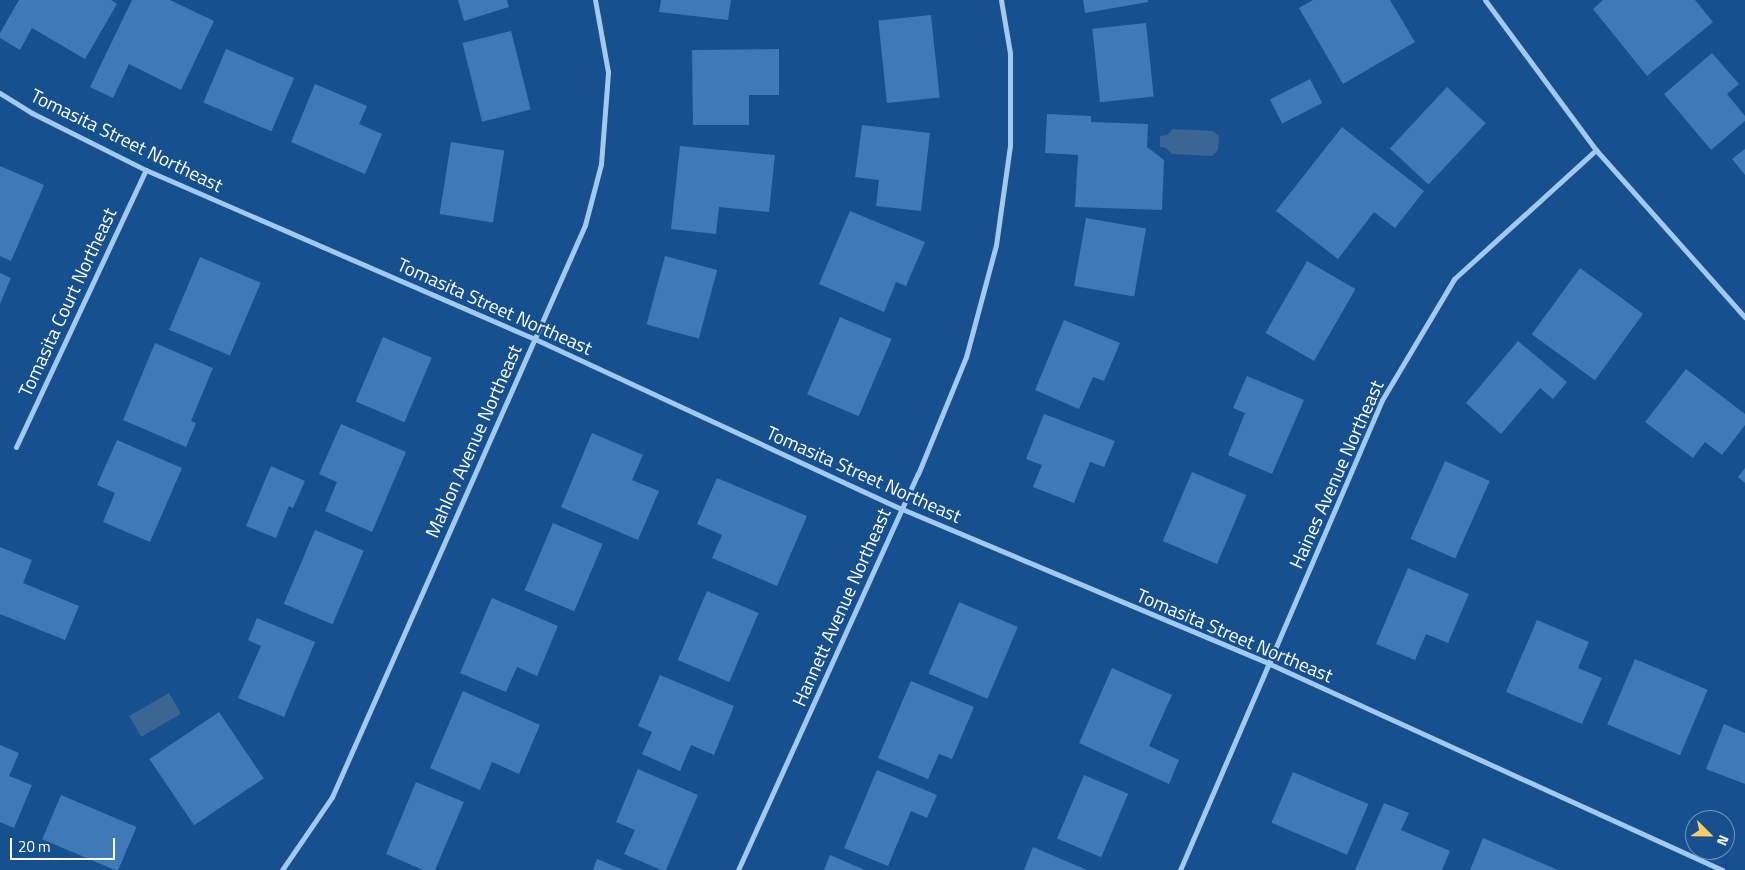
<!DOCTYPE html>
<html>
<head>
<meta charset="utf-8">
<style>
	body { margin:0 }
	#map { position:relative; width:1745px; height:870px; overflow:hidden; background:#16508f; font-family:"Titillium Web",sans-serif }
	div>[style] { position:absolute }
	.water>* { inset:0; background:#3b6593; transform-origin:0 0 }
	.building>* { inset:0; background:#3e79b8; transform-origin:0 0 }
	.street>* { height:5px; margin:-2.5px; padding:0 2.5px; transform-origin:2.5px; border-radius:2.5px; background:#a2c9f0 }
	span { translate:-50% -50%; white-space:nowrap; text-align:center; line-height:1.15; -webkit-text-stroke:4.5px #16508f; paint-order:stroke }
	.street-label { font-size:19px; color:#fff }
	.north { position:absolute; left:1685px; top:810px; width:50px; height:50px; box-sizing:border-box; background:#16508f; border:1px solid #7396bc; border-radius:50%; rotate:113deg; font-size:14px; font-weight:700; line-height:20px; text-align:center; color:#fff }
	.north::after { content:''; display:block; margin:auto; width:18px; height:22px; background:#ffca61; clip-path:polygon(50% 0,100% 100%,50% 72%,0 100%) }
	.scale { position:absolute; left:10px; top:838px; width:105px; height:22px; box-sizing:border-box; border:2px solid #fff; border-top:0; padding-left:6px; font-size:15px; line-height:18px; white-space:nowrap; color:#fff; -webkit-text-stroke:4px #16508f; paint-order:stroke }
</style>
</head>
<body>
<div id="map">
	<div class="water">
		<i style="clip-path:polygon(1173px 129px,1213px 131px,1219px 136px,1218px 150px,1212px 156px,1172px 154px,1166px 148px,1160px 147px,1160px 136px,1167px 135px)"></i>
		<i style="left:169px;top:693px;width:24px;height:46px;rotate:60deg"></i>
	</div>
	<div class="building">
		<i style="clip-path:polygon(19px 0,111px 0,117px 4px,85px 59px,32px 28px,20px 50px,0 38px,0 33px)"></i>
		<i style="clip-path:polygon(132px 0,170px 0,214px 21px,181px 90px,129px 64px,113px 98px,90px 87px)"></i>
		<i style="clip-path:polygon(458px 0,507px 0,509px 7px,464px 21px)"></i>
		<i style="clip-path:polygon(661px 0,731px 0,728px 20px,659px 12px)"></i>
		<i style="clip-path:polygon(1083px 0,1148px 0,1148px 2px,1085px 13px)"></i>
		<i style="clip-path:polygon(1313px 0,1390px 0,1415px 42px,1343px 84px,1299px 8px)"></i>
		<i style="clip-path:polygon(1603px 0,1695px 0,1713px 22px,1647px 76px,1593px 9px)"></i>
		<i style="left:931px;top:15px;width:83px;height:53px;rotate:84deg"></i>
		<i style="left:1146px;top:23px;width:74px;height:54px;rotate:84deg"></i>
		<i style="left:511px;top:31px;width:81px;height:50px;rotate:76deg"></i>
		<i style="left:226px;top:49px;width:74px;height:58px;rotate:23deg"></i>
		<i style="clip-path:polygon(779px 49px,779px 95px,749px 95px,749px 125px,693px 125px,692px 50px)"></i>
		<i style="clip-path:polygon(1712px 53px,1739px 84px,1727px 94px,1745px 116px,1745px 121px,1711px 150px,1664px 94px)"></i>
		<i style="left:1310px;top:79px;width:27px;height:45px;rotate:63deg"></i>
		<i style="clip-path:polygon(315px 84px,367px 106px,359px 124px,382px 134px,365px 174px,291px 142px)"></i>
		<i style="left:1447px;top:87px;width:53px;height:84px;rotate:43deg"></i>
		<i style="clip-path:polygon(1047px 114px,1091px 116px,1091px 122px,1148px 124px,1147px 147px,1164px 160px,1162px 210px,1075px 207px,1078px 155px,1045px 153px)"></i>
		<i style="clip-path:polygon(862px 125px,930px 133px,921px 211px,876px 206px,879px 180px,855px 177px)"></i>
		<i style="clip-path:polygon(1342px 127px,1424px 191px,1395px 228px,1374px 212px,1338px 259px,1276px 211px)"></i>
		<i style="left:451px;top:142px;width:54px;height:73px;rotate:9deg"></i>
		<i style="clip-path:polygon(680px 146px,775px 155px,769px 212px,719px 207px,716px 234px,671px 229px)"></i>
		<i style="clip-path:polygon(1745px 149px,1745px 175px,1732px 159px)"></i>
		<i style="clip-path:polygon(0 166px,44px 185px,11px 261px,0 256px)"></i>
		<i style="clip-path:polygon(850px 211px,925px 242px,906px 286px,896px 282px,884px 312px,819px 284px)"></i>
		<i style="left:1086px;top:218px;width:61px;height:69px;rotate:10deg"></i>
		<i style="left:665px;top:256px;width:54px;height:71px;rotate:15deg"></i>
		<i style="left:200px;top:257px;width:66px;height:79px;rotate:23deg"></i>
		<i style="left:1307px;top:261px;width:56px;height:83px;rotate:30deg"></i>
		<i style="left:1580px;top:268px;width:78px;height:82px;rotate:36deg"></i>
		<i style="clip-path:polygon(0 273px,11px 278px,0 304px)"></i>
		<i style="left:840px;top:317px;width:56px;height:84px;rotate:23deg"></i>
		<i style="clip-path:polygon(1064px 320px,1120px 343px,1104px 381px,1093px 377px,1079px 409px,1035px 390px)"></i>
		<i style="left:383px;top:337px;width:53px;height:70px;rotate:23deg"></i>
		<i style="clip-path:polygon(1518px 341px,1567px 382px,1553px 399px,1540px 388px,1501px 434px,1466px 403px)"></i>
		<i style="clip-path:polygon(155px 343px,213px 368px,191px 421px,196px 423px,186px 447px,123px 420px)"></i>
		<i style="clip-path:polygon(1686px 369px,1745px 414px,1745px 425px,1722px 455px,1705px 442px,1693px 458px,1645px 422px)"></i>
		<i style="clip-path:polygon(1247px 376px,1304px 400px,1272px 474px,1228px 455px,1245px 413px,1233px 408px)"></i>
		<i style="clip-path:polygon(1044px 414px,1115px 441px,1104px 467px,1090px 462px,1074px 503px,1033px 487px,1042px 465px,1026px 459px)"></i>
		<i style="clip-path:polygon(341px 424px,406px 452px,372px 532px,325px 511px,337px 482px,319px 474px)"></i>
		<i style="clip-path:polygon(592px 433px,643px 455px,632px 480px,659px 491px,638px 540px,561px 507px)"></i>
		<i style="clip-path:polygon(117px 440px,182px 468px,150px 542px,103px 522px,115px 493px,97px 485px)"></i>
		<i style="left:1445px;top:461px;width:49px;height:85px;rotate:24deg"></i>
		<i style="clip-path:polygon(271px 466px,305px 481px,293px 508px,289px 506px,276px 538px,246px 526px)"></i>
		<i style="clip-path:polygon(1745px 468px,1745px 483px,1738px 477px)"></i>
		<i style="left:1192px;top:472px;width:59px;height:75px;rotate:23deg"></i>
		<i style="clip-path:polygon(717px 478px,807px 516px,777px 586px,712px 558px,722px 535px,697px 524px)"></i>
		<i style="left:553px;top:523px;width:54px;height:73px;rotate:23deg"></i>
		<i style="left:315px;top:530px;width:53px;height:80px;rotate:23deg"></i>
		<i style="clip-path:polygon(0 547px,32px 560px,23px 583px,79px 606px,65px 640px,0 614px)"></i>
		<i style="clip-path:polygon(1408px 568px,1469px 594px,1448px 643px,1426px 634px,1415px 660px,1376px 644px)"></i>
		<i style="left:707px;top:591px;width:56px;height:75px;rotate:23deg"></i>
		<i style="clip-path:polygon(492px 598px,558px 626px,537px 676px,517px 667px,506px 692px,460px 673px)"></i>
		<i style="left:959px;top:602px;width:64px;height:78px;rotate:23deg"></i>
		<i style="clip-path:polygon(257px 618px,315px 642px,284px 717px,238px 698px,261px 646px,248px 640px)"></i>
		<i style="clip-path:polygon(1537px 620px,1589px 642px,1578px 668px,1602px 678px,1582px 724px,1506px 692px)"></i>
		<i style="left:1635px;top:659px;width:79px;height:71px;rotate:23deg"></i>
		<i style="clip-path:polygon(1112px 668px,1172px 695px,1149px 746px,1179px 760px,1169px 784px,1079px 743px)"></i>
		<i style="clip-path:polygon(660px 675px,734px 706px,714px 755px,691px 745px,680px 771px,642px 754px,652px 732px,638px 726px)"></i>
		<i style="clip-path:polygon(911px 681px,974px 707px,952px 759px,939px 754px,928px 779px,878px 758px)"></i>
		<i style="clip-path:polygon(463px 691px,540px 725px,519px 774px,492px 762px,480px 790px,430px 768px)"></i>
		<i style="left:219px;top:712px;width:80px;height:84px;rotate:56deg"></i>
		<i style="clip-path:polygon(1724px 724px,1745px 733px,1745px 784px,1706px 769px)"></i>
		<i style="clip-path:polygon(0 745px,19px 753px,9px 776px,32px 785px,14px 828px,0 822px)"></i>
		<i style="clip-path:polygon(638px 769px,698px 795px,666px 870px,661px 870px,624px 854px,635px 830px,616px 822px)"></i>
		<i style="clip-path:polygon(877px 770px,937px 795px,927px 818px,911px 811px,888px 866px,844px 848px)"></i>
		<i style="left:1293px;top:772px;width:82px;height:55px;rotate:23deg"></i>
		<i style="left:1084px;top:775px;width:48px;height:69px;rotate:23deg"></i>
		<i style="clip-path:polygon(416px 782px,464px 802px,435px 870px,423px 870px,386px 854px)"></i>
		<i style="left:61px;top:795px;width:82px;height:48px;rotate:23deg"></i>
		<i style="clip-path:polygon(1384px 803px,1409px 813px,1401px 830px,1450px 851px,1442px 870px,1355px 870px)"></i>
		<i style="clip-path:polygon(1483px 838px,1558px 870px,1470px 870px)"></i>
		<i style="clip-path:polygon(1033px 847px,1087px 870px,1024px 870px)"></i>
		<i style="clip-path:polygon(830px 855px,865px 870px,824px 870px)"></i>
		<i style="clip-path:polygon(597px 859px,624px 870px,593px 870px)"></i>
	</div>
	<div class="street">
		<i style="left:1485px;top:0;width:187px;rotate:53.5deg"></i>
		<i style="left:1596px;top:150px;width:224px;rotate:48.3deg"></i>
		<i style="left:0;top:93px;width:38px;rotate:32deg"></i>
		<i style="left:32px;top:113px;width:127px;rotate:26.6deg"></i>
		<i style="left:146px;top:170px;width:424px;rotate:23.5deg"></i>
		<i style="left:535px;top:339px;width:404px;rotate:24.9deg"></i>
		<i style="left:902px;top:509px;width:399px;rotate:22.8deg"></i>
		<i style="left:1270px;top:664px;width:497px;rotate:24.5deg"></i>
		<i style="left:16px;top:447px;width:306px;rotate:-64.9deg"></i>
		<i style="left:282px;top:870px;width:88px;rotate:-55.6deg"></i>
		<i style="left:332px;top:797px;width:625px;rotate:-66.14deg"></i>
		<i style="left:585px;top:225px;width:63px;rotate:-75.3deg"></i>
		<i style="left:601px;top:164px;width:92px;rotate:-85.6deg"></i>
		<i style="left:608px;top:72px;width:73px;rotate:-100.2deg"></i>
		<i style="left:738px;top:870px;width:435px;rotate:-65.6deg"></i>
		<i style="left:918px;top:474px;width:126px;rotate:-67.7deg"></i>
		<i style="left:966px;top:357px;width:116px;rotate:-75deg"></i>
		<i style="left:996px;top:245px;width:100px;rotate:-82deg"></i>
		<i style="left:1010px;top:146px;width:93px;rotate:-90deg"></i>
		<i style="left:1010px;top:53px;width:54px;rotate:-99.6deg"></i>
		<i style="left:1180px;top:870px;width:512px;rotate:-66.74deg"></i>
		<i style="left:1382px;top:400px;width:141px;rotate:-59.2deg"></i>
		<i style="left:1454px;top:279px;width:192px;rotate:-42.3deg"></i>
	</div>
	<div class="street-label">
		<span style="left:127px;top:140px;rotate:26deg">Tomasita Street Northeast</span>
		<span style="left:67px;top:302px;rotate:-65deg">Tomasita Court Northeast</span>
		<span style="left:495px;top:306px;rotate:24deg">Tomasita Street Northeast</span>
		<span style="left:473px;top:441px;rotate:-66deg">Mahlon Avenue Northeast</span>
		<span style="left:864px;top:474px;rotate:24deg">Tomasita Street Northeast</span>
		<span style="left:1336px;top:474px;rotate:-66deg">Haines Avenue Northeast</span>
		<span style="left:841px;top:607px;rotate:-66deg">Hannett Avenue Northeast</span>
		<span style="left:1235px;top:635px;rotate:23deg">Tomasita Street Northeast</span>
	</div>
	<div class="north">N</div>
	<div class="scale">20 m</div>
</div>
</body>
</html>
